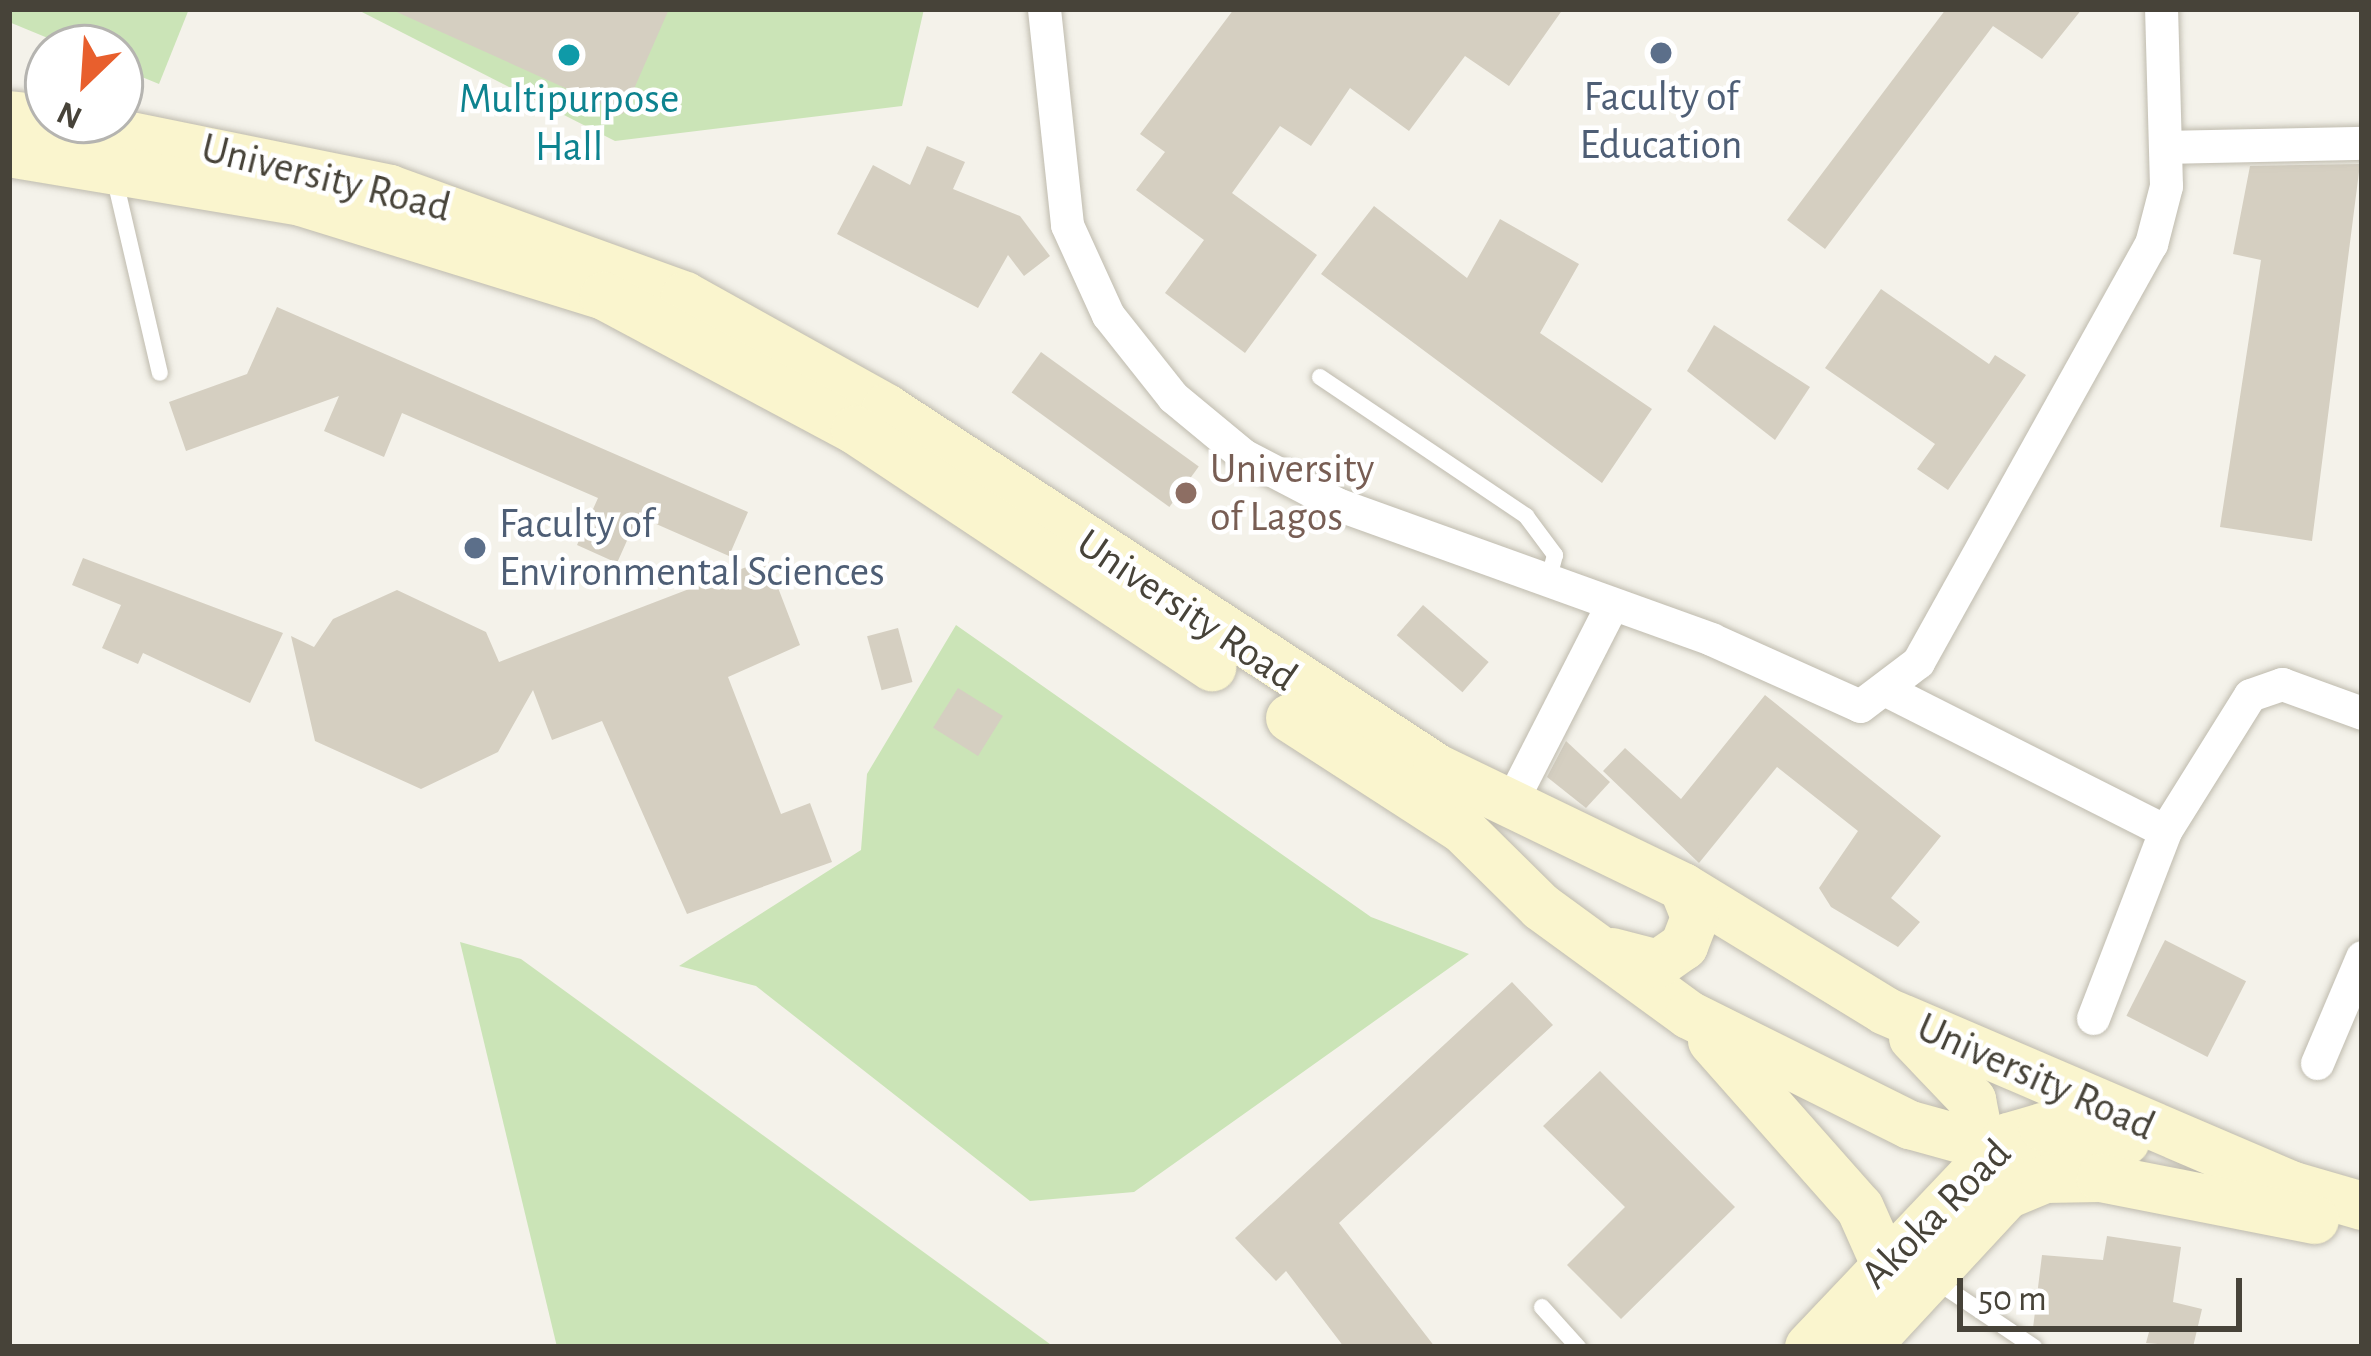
<!DOCTYPE html>
<html>
<head>
<meta charset="utf-8">
<style>
	body { margin:0 }
	#map { position:relative; width:2371px; height:1356px; overflow:hidden; background:#f4f2ea; font-family:"Alegreya Sans",sans-serif }
	div>[style] { position:absolute }
	.green>* { inset:0; background:#cbe4b7 }
	.building>* { inset:0; background:#d5cfc1; transform-origin:0 0 }
	.roads { filter:drop-shadow(0 0 3px #bfbbae) drop-shadow(0 0 3px #bfbbae) }
	.service>* { height:16px; margin:-8px; padding:0 8px; transform-origin:8px; border-radius:8px; background:#fff }
	.minor>* { height:33px; margin:-16.5px; padding:0 16.5px; transform-origin:16.5px; border-radius:16.5px; background:#fff }
	.secondary>* { height:48px; margin:-24px; padding:0 24px; transform-origin:24px; border-radius:24px; background:#faf5ce }
	.dots>* { width:33px; height:33px; translate:-50% -50%; box-sizing:border-box; border:6px solid #fff; border-radius:50% }
	span { translate:-50% -50%; white-space:nowrap; text-align:center; line-height:1.15; -webkit-text-stroke:9px #fff; paint-order:stroke }
	.service-label { font-size:42px; color:#4e5e75 }
	.left { translate:0 -50%; text-align:left }
	.culture-label { font-size:42px; color:#0d838f }
	.street-label { font-size:42px; color:#474339 }
	.education-label { font-size:42px; color:#785e54 }
	.frame { position:absolute; inset:0; border:12px solid #474339; pointer-events:none }
	.north { position:absolute; left:24px; top:24px; width:120px; height:120px; box-sizing:border-box; background:#fff; border:3px solid #b5b4b0; border-radius:50%; rotate:205deg; font-size:33px; font-weight:700; line-height:48px; text-align:center; color:#474339 }
	.north::after { content:''; display:block; margin:auto; width:42px; height:54px; background:#e85f2d; clip-path:polygon(50% 0,100% 100%,50% 72%,0 100%) }
	.scale { position:absolute; left:1957px; top:1278px; width:285px; height:54px; box-sizing:border-box; border:6px solid #474339; border-top:0; padding-left:15px; font-size:36px; line-height:42px; white-space:nowrap; color:#474339; -webkit-text-stroke:9px #fff; paint-order:stroke }
</style>
</head>
<body>
<div id="map">
	<div class="green">
		<i style="clip-path:polygon(9px 9px,189px 9px,159px 84px,120px 68px,120px 48px,72px 48px,9px 22px)"></i>
		<i style="clip-path:polygon(356px 9px,924px 9px,902px 106px,615px 141px)"></i>
		<i style="clip-path:polygon(956px 625px,1371px 917px,1469px 954px,1134px 1192px,1030px 1201px,756px 986px,679px 966px,861px 850px,867px 774px)"></i>
		<i style="clip-path:polygon(460px 942px,521px 959px,1054px 1347px,557px 1347px)"></i>
	</div>
	<div class="building">
		<i style="clip-path:polygon(390px 9px,669px 9px,623px 114px)"></i>
		<i style="clip-path:polygon(1234px 9px,1563px 9px,1509px 86px,1465px 56px,1409px 131px,1350px 88px,1311px 146px,1280px 126px,1232px 193px,1317px 255px,1245px 353px,1165px 293px,1204px 240px,1136px 190px,1165px 152px,1140px 134px)"></i>
		<i style="clip-path:polygon(1946px 9px,2082px 9px,2042px 59px,1993px 26px,1825px 249px,1787px 220px)"></i>
		<i style="clip-path:polygon(927px 146px,965px 162px,953px 189px,1020px 216px,1050px 256px,1024px 276px,1008px 255px,978px 308px,837px 234px,873px 165px,910px 185px)"></i>
		<i style="clip-path:polygon(2360px 164px,2312px 541px,2220px 527px,2261px 260px,2233px 254px,2250px 166px)"></i>
		<i style="clip-path:polygon(1374px 206px,1467px 278px,1500px 219px,1579px 264px,1540px 333px,1652px 409px,1602px 483px,1321px 274px)"></i>
		<i style="clip-path:polygon(1881px 289px,1989px 364px,1995px 355px,2026px 375px,1948px 490px,1917px 469px,1935px 444px,1825px 368px)"></i>
		<i style="clip-path:polygon(277px 307px,748px 512px,729px 556px,638px 516px,617px 563px,577px 545px,598px 498px,402px 413px,384px 457px,324px 431px,339px 396px,186px 451px,169px 402px,247px 374px)"></i>
		<i style="clip-path:polygon(1714px 325px,1810px 387px,1775px 440px,1687px 371px)"></i>
		<i style="left:1041px;top:352px;width:195px;height:50px;rotate:36deg"></i>
		<i style="clip-path:polygon(83px 558px,283px 633px,250px 703px,143px 653px,138px 664px,102px 648px,121px 605px,72px 585px)"></i>
		<i style="clip-path:polygon(767px 559px,800px 645px,728px 677px,781px 814px,810px 803px,832px 862px,687px 914px,602px 721px,552px 740px,533px 690px,498px 752px,421px 789px,315px 741px,291px 636px,314px 647px,333px 619px,397px 590px,486px 632px,499px 662px)"></i>
		<i style="left:1423px;top:605px;width:87px;height:40px;rotate:41deg"></i>
		<i style="left:898px;top:628px;width:56px;height:32px;rotate:75deg"></i>
		<i style="left:958px;top:688px;width:53px;height:47px;rotate:32deg"></i>
		<i style="clip-path:polygon(1765px 695px,1941px 836px,1891px 898px,1920px 922px,1898px 947px,1831px 907px,1819px 888px,1858px 831px,1777px 767px,1699px 863px,1603px 771px,1625px 748px,1681px 799px)"></i>
		<i style="clip-path:polygon(1566px 741px,1610px 782px,1586px 808px,1547px 777px)"></i>
		<i style="left:2165px;top:940px;width:91px;height:85px;rotate:27deg"></i>
		<i style="clip-path:polygon(1512px 982px,1553px 1025px,1339px 1223px,1435px 1347px,1344px 1347px,1286px 1271px,1276px 1281px,1235px 1238px)"></i>
		<i style="clip-path:polygon(1600px 1071px,1735px 1207px,1621px 1319px,1567px 1265px,1625px 1207px,1543px 1126px)"></i>
		<i style="clip-path:polygon(2107px 1236px,2181px 1247px,2173px 1302px,2202px 1309px,2193px 1347px,2146px 1343px,2149px 1332px,2033px 1328px,2042px 1255px,2103px 1260px)"></i>
	</div>
	<div class="roads">
		<div class="service">
			<i style="left:114px;top:176px;width:202px;rotate:76.9deg"></i>
			<i style="left:1320px;top:377px;width:249px;rotate:34deg"></i>
			<i style="left:1526px;top:516px;width:49px;rotate:53.4deg"></i>
			<i style="left:1555px;top:555px;width:27px;rotate:105deg"></i>
			<i style="left:1933px;top:1279px;width:122px;rotate:34deg"></i>
			<i style="left:1542px;top:1307px;width:54px;rotate:48deg"></i>
		</div>
		<div class="minor">
			<i style="left:1044px;top:9px;width:217px;rotate:83.9deg"></i>
			<i style="left:1067px;top:225px;width:99px;rotate:65.5deg"></i>
			<i style="left:1108px;top:315px;width:105px;rotate:51.6deg"></i>
			<i style="left:1173px;top:397px;width:91px;rotate:39.6deg"></i>
			<i style="left:1243px;top:455px;width:106px;rotate:27.5deg"></i>
			<i style="left:1337px;top:504px;width:398px;rotate:19.8deg"></i>
			<i style="left:1711px;top:639px;width:163px;rotate:24.2deg"></i>
			<i style="left:1860px;top:706px;width:73px;rotate:-37.2deg"></i>
			<i style="left:1918px;top:662px;width:479px;rotate:-60.9deg"></i>
			<i style="left:2151px;top:244px;width:60px;rotate:-75.5deg"></i>
			<i style="left:2166px;top:186px;width:177px;rotate:-91.6deg"></i>
			<i style="left:2167px;top:147px;width:195px;rotate:-1.2deg"></i>
			<i style="left:1890px;top:692px;width:308px;rotate:26.8deg"></i>
			<i style="left:1512px;top:800px;width:219px;rotate:-62.9deg"></i>
			<i style="left:2093px;top:1018px;width:200px;rotate:-68.9deg"></i>
			<i style="left:2165px;top:831px;width:160px;rotate:-58deg"></i>
			<i style="left:2250px;top:695px;width:34px;rotate:-19deg"></i>
			<i style="left:2282px;top:684px;width:85px;rotate:19.9deg"></i>
			<i style="left:2317px;top:1063px;width:115px;rotate:-67deg"></i>
		</div>
		<div class="secondary">
			<i style="left:9px;top:115px;width:39px;rotate:6deg"></i>
			<i style="left:52px;top:120px;width:345px;rotate:11.5deg"></i>
			<i style="left:390px;top:189px;width:314px;rotate:19.9deg"></i>
			<i style="left:685px;top:296px;width:230px;rotate:29.1deg"></i>
			<i style="left:886px;top:408px;width:658px;rotate:33.16deg"></i>
			<i style="left:1437px;top:768px;width:273px;rotate:25.8deg"></i>
			<i style="left:1683px;top:887px;width:237px;rotate:31.5deg"></i>
			<i style="left:1885px;top:1011px;width:445px;rotate:23.2deg"></i>
			<i style="left:9px;top:153px;width:296px;rotate:9.5deg"></i>
			<i style="left:301px;top:202px;width:317px;rotate:17.2deg"></i>
			<i style="left:604px;top:296px;width:285px;rotate:28.1deg"></i>
			<i style="left:855px;top:430px;width:429px;rotate:33.6deg"></i>
			<i style="left:1290px;top:718px;width:206px;rotate:32.9deg"></i>
			<i style="left:1463px;top:830px;width:110px;rotate:44.6deg"></i>
			<i style="left:1541px;top:907px;width:183px;rotate:36.1deg"></i>
			<i style="left:1689px;top:1015px;width:247px;rotate:26.5deg"></i>
			<i style="left:1910px;top:1125px;width:198px;rotate:15.5deg"></i>
			<i style="left:1612px;top:952px;width:48px;rotate:14.6deg"></i>
			<i style="left:1658px;top:964px;width:32px;rotate:-35deg"></i>
			<i style="left:1684px;top:946px;width:31px;rotate:-69deg"></i>
			<i style="left:1695px;top:917px;width:32px;rotate:-112deg"></i>
			<i style="left:1913px;top:1038px;width:86px;rotate:46.4deg"></i>
			<i style="left:1972px;top:1100px;width:76px;rotate:78.7deg"></i>
			<i style="left:1712px;top:1041px;width:223px;rotate:48.5deg"></i>
			<i style="left:1860px;top:1208px;width:59px;rotate:66deg"></i>
			<i style="left:2263px;top:1177px;width:103px;rotate:16.3deg"></i>
			<i style="left:1809px;top:1347px;width:289px;rotate:-46.5deg"></i>
			<i style="left:2008px;top:1137px;width:36px;rotate:-16deg"></i>
			<i style="left:2043px;top:1127px;width:84px;rotate:9.6deg"></i>
			<i style="left:1866px;top:1347px;width:207px;rotate:-47.2deg"></i>
			<i style="left:2007px;top:1195px;width:41px;rotate:-22.8deg"></i>
			<i style="left:2045px;top:1179px;width:56px;rotate:-1deg"></i>
			<i style="left:2101px;top:1178px;width:218px;rotate:11.1deg"></i>
		</div>
	</div>
	<div class="dots">
		<i style="left:1661px;top:53px;background:#5c6f8a"></i>
		<i style="left:569px;top:55px;background:#0f9aa8"></i>
		<i style="left:1186px;top:493px;background:#8d6e63"></i>
		<i style="left:475px;top:548px;background:#5c6f8a"></i>
	</div>
	<div class="service-label">
		<span style="left:1661px;top:121px">Faculty of<br>Education</span>
		<span class="left" style="left:499px;top:548px">Faculty of<br>Environmental Sciences</span>
	</div>
	<div class="culture-label">
		<span style="left:569px;top:123px">Multipurpose<br>Hall</span>
	</div>
	<div class="street-label">
		<span style="left:326px;top:178px;rotate:14deg">University Road</span>
		<span style="left:1187px;top:610px;rotate:34deg">University Road</span>
		<span style="left:2036px;top:1077px;rotate:24deg">University Road</span>
		<span style="left:1936px;top:1214px;rotate:-45deg">Akoka Road</span>
	</div>
	<div class="education-label">
		<span class="left" style="left:1210px;top:493px">University<br>of Lagos</span>
	</div>
	<div class="frame"></div>
	<div class="north">N</div>
	<div class="scale">50 m</div>
</div>
</body>
</html>
